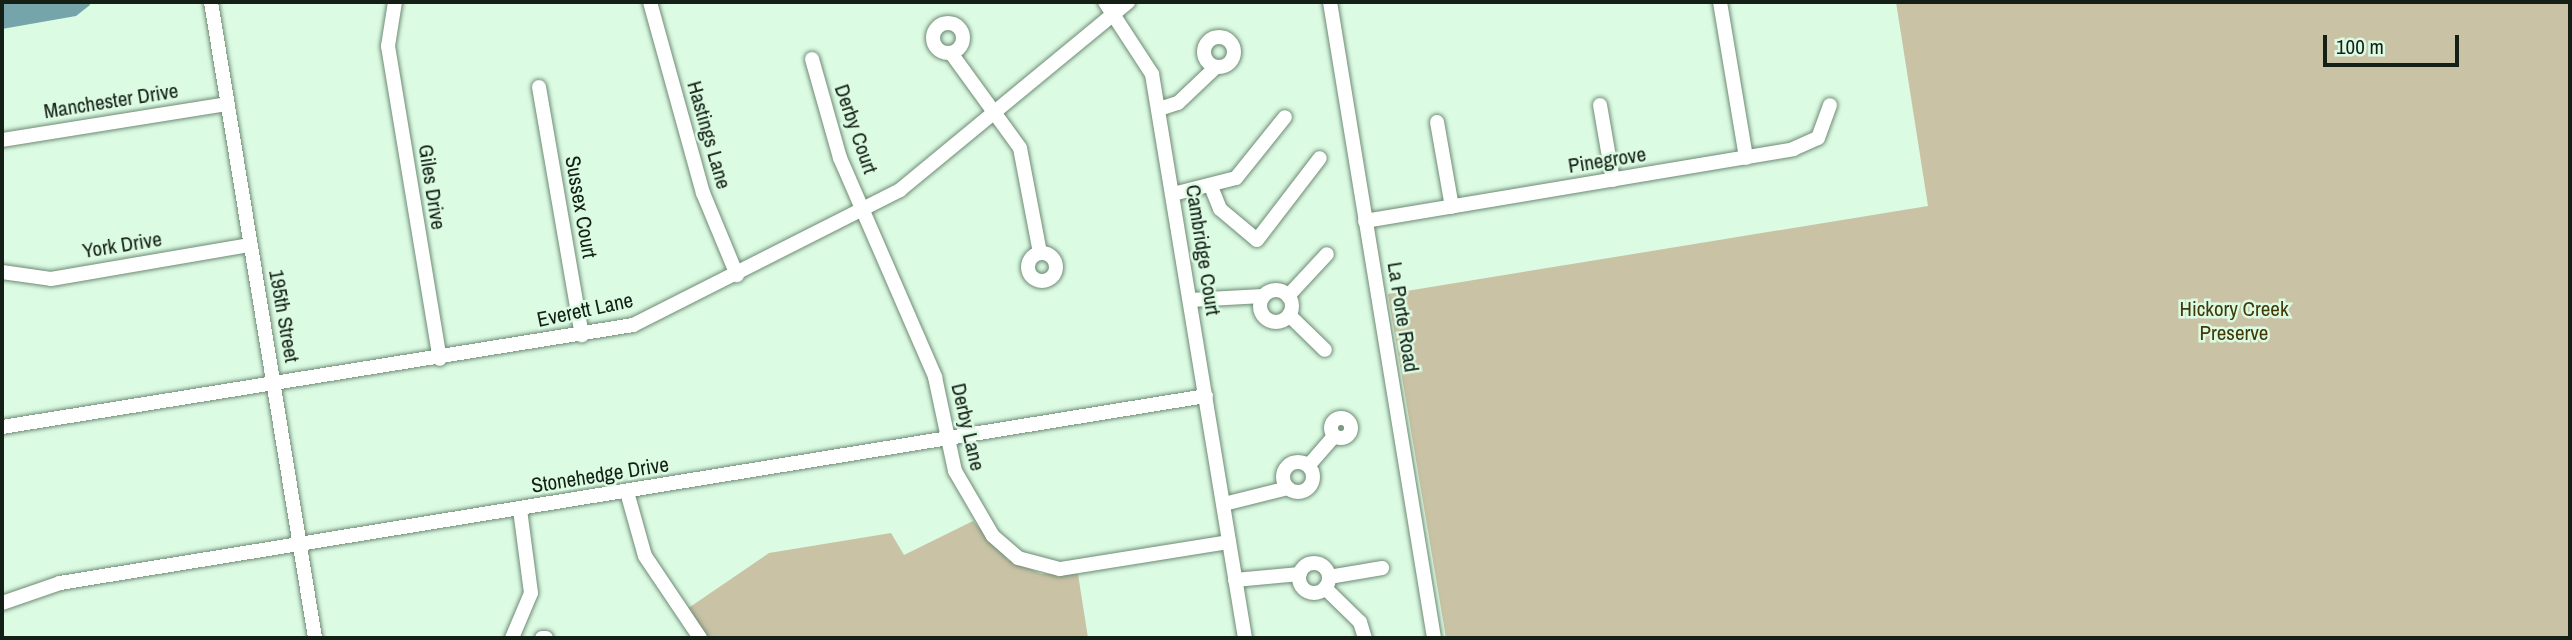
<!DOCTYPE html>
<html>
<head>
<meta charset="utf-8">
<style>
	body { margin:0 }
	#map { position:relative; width:2572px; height:640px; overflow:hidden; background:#dcfbe3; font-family:"Archivo Narrow",sans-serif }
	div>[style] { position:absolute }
	.green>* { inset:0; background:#c9c2a5 }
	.water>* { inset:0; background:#75a4ab }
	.roads { filter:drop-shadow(0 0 2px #6e8a74) drop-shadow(0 0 2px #6e8a74) }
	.minor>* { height:14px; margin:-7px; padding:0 7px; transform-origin:7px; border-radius:7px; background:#fff }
	.minor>.ring { margin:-7px; padding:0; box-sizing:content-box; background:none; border:14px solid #fff; border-radius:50% }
	span { translate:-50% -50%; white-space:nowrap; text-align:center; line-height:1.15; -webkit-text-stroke:5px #dcfbe3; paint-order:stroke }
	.street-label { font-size:21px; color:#141f16 }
	.park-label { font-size:21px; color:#433807 }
	.frame { position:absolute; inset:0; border:4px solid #141f16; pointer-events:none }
	.scale { position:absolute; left:2323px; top:35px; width:136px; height:32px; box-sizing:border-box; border:4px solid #141f16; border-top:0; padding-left:9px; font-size:21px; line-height:24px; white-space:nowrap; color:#141f16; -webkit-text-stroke:5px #dcfbe3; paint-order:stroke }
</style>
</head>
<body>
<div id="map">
	<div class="green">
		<i style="clip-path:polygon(1896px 2px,2570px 2px,2570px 638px,1446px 638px,1388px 294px,1928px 206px)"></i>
		<i style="clip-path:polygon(973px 521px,1008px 560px,1041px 574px,1078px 574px,1088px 638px,706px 638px,687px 609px,769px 553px,891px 533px,904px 555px)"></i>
	</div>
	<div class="water">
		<i style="clip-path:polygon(2px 2px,89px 2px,90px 5px,76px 16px,2px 29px)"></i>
	</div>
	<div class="roads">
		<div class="minor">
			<i style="left:211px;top:2px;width:644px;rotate:80.71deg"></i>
			<i style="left:395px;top:2px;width:45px;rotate:99deg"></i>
			<i style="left:388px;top:46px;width:317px;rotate:80.6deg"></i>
			<i style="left:650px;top:2px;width:198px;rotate:74.5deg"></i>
			<i style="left:703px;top:193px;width:89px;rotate:67.5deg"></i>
			<i style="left:1105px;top:2px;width:86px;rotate:56.9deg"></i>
			<i style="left:1152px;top:74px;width:572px;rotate:80.64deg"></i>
			<i style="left:1330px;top:2px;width:644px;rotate:80.71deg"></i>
			<i style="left:1720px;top:2px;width:158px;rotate:80.5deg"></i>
			<i class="ring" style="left:933px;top:23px;width:16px;height:16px"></i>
			<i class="ring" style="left:1204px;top:37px;width:16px;height:16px"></i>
			<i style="left:951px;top:53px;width:117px;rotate:54deg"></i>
			<i style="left:1020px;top:148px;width:107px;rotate:79.2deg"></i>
			<i style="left:812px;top:59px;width:103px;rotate:74.2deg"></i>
			<i style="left:840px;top:158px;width:239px;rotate:66.5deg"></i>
			<i style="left:935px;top:377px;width:96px;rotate:78deg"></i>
			<i style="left:955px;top:471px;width:75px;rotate:59.7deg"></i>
			<i style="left:993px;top:536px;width:33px;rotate:41deg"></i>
			<i style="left:1018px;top:558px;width:43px;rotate:14.7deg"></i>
			<i style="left:1060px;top:569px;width:171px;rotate:-9.1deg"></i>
			<i style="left:539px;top:87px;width:252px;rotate:80.2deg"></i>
			<i style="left:1600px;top:105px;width:76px;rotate:80.2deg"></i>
			<i style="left:1159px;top:109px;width:20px;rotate:-18deg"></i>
			<i style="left:1178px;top:103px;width:52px;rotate:-43.5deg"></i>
			<i style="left:1437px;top:122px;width:86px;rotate:80deg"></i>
			<i style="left:2px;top:140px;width:228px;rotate:-9.1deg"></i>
			<i style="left:1212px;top:189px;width:22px;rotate:68deg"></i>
			<i style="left:1220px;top:209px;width:48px;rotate:40deg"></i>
			<i style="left:1257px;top:240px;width:103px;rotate:-52.5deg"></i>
			<i style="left:1173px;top:194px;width:65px;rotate:-14.3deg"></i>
			<i style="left:1236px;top:178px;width:78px;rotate:-51.2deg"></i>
			<i style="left:1365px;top:221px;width:434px;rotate:-9.5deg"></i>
			<i style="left:1793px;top:149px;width:27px;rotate:-24deg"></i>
			<i style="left:1818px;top:138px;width:35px;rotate:-70deg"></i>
			<i class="ring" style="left:1028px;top:253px;width:14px;height:14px"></i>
			<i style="left:2px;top:272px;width:49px;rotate:8.1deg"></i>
			<i style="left:51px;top:279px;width:202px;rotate:-9.7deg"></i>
			<i class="ring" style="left:1260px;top:290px;width:18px;height:18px"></i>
			<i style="left:1288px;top:296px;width:57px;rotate:-47.1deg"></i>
			<i style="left:1190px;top:300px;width:73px;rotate:-3.1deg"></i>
			<i style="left:1289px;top:315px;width:50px;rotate:44.2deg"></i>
			<i class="ring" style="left:1331px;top:418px;width:6px;height:6px"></i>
			<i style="left:2px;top:427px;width:639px;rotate:-9.18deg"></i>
			<i style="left:633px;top:325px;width:299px;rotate:-26.8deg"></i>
			<i style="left:900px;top:190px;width:296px;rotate:-39.5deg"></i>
			<i class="ring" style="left:1283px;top:462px;width:16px;height:16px"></i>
			<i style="left:1309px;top:465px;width:38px;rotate:-49deg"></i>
			<i style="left:627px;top:492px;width:66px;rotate:74.3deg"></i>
			<i style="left:645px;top:556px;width:99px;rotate:56.1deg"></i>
			<i style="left:1224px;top:504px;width:66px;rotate:-14deg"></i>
			<i class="ring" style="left:1299px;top:563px;width:16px;height:16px"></i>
			<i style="left:1329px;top:577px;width:54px;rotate:-9.6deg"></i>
			<i style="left:1235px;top:580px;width:65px;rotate:-5.3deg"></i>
			<i style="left:1325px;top:588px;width:49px;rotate:44.2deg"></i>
			<i style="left:1360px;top:622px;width:17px;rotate:73deg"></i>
			<i style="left:2px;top:603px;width:61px;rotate:-19deg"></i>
			<i style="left:60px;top:583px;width:1161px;rotate:-9.27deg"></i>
			<i style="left:512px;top:638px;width:49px;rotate:-67.1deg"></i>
			<i style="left:531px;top:593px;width:85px;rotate:-97.5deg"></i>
			<i style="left:542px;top:638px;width:4px"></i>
		</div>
	</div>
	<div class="street-label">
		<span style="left:111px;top:101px;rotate:-9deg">Manchester Drive</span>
		<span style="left:856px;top:129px;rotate:71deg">Derby Court</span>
		<span style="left:709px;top:135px;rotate:74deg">Hastings Lane</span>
		<span style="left:1607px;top:160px;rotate:-9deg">Pinegrove</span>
		<span style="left:432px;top:187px;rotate:81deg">Giles Drive</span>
		<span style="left:581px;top:207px;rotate:80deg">Sussex Court</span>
		<span style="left:122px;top:245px;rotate:-9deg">York Drive</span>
		<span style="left:1203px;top:250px;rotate:81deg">Cambridge Court</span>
		<span style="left:585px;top:310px;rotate:-12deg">Everett Lane</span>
		<span style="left:284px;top:316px;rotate:80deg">195th Street</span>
		<span style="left:1403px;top:317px;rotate:81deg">La Porte Road</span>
		<span style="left:968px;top:427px;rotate:77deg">Derby Lane</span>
		<span style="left:600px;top:475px;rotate:-9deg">Stonehedge Drive</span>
	</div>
	<div class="park-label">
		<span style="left:2234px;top:321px">Hickory Creek<br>Preserve</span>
	</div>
	<div class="frame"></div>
	<div class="scale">100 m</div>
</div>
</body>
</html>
